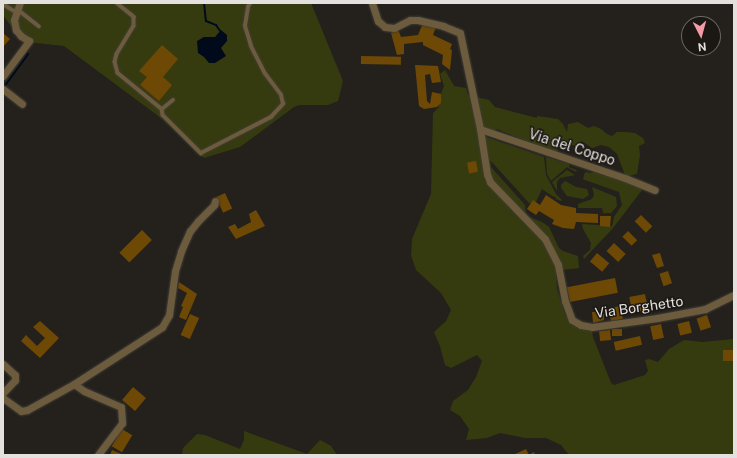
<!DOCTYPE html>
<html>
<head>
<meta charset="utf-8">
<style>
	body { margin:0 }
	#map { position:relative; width:737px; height:458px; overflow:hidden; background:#24211c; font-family:"Public Sans",sans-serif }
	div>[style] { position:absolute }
	.green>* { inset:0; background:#363b0f }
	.water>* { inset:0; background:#000a1a }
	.stream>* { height:2px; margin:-1px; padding:0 1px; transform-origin:1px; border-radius:1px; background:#000a1a }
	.building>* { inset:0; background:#6e4805; transform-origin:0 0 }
	.roads { filter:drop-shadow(0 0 1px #3f3c37) drop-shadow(0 0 1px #3f3c37) }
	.service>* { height:3.5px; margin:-1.75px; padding:0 1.75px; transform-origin:1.75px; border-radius:1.75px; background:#6c5b3c }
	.minor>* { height:7px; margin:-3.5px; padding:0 3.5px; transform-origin:3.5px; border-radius:3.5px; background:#6c5b3c }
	span { translate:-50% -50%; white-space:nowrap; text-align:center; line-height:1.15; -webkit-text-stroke:3px #1b1713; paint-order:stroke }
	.street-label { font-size:14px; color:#e3e0dd }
	.frame { position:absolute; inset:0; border:4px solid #e3e0dd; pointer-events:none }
	.north { position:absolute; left:681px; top:16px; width:40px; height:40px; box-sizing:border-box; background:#1b1713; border:1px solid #6b6764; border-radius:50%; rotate:174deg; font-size:11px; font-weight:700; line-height:16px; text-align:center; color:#e3e0dd }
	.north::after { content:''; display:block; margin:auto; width:14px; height:18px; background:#f49aa6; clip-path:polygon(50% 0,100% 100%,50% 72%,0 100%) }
</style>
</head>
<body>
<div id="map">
	<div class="green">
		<i style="clip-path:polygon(3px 3px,311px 3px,343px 81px,338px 101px,328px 105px,299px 105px,294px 107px,240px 147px,204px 158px,161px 118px,64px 46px,27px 42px,16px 33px,3px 15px)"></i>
		<i style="clip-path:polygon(445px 70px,454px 86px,466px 88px,468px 95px,489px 100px,495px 107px,537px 118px,537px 116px,558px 119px,563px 124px,567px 132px,568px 124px,578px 122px,588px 128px,594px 126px,601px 129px,607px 134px,612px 136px,617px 132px,626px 132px,635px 133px,643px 138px,645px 143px,639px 146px,640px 155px,637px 174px,628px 176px,625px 175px,617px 154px,609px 147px,601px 145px,592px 148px,582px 141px,576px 145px,564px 145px,559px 142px,557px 153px,497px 129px,486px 135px,486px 137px,544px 157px,546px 175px,556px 194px,562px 200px,561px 201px,556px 199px,555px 196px,554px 197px,542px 189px,536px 202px,533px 201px,530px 204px,490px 160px,491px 167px,525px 205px,526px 213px,530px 217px,542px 222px,549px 227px,559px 248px,563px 251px,578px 256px,579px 268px,562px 270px,556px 274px,557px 289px,565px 314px,571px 324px,580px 329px,592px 330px,593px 337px,611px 383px,614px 385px,645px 375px,648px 371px,645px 360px,649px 359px,658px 362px,669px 349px,684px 340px,702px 342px,734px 339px,734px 455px,569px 455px,561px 445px,546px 438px,525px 438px,500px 433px,487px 438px,466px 440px,469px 429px,460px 416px,450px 410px,453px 401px,468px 390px,476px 377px,482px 361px,477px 355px,451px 368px,445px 365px,440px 346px,434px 332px,446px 321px,451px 310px,441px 293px,416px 270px,411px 255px,412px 239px,431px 194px,433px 113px,439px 107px,440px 96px,444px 86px,440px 74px)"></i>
		<i style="clip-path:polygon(546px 157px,569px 164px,569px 167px,577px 170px,576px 172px,567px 167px,551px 181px,547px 174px)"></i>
		<i style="clip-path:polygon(567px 170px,575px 175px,560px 178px,557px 182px,557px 191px,552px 182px)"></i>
		<i style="clip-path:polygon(585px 172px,591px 173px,593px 172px,640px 186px,642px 190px,613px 228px,584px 259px,583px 256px,590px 250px,591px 243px,583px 229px,582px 224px,612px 226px,614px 217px,622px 205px,619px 192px,585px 180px,583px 179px)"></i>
		<i style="clip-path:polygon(565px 181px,576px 187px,587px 189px,589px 195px,583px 199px,567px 196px,561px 188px,561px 185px)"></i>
		<i style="clip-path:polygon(592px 187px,616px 197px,617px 206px,611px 213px,603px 213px,602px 208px,578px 208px,578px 204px,592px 199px,594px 195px)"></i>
		<i style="clip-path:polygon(244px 431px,307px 454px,320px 440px,331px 446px,337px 455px,182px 455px,183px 448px,197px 434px,205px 435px,240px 449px,244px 440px)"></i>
	</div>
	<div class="water">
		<i style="clip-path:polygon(221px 30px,227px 35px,227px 41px,221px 48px,226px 56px,215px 63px,209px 63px,204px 57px,198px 53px,197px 41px,204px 37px,215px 37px)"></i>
	</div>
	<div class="stream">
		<i style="left:204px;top:3px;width:18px;rotate:84deg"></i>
		<i style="left:206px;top:21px;width:11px;rotate:22deg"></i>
		<i style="left:216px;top:25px;width:7px;rotate:56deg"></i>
		<i style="left:4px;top:87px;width:41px;rotate:-54deg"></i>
	</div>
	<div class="building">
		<i style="clip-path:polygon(423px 23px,436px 27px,433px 35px,452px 44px,450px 49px,452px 50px,450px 70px,442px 64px,443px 55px,423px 45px,423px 42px,404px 44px,404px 54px,397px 55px,391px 33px,398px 29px,401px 37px,418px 35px)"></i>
		<i style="clip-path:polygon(3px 33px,10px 39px,3px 47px)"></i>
		<i style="clip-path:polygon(162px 45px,178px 59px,163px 77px,172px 85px,159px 101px,140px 85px,147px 77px,139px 71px)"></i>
		<i style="left:361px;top:56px;width:40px;height:8px;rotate:1deg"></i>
		<i style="clip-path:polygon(415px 65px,438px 66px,441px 82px,432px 83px,430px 74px,425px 75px,427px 101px,430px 104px,432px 92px,441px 94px,441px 103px,437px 107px,424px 109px,419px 106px)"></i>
		<i style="left:476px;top:161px;width:11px;height:9px;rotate:80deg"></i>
		<i style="left:225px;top:193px;width:17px;height:10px;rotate:65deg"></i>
		<i style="clip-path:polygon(546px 195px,561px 205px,576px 208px,576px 213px,598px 214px,598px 223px,576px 222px,574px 229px,563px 228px,552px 224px,554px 220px,539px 211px,536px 215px,527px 209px,533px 200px,540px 205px)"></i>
		<i style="clip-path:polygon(256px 210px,265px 226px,236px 239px,228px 227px,235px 224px,238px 229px,251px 222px,249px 214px)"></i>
		<i style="left:641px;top:215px;width:16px;height:9px;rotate:45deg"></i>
		<i style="clip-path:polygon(600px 216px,611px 216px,610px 227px,600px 226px)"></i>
		<i style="left:142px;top:230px;width:14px;height:32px;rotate:45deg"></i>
		<i style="left:628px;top:231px;width:13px;height:8px;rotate:45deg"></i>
		<i style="left:614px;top:243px;width:16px;height:11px;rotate:43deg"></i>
		<i style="left:597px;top:253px;width:16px;height:11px;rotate:40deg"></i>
		<i style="clip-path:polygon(660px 253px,664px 266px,657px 268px,652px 255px)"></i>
		<i style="left:668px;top:271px;width:13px;height:9px;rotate:72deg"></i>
		<i style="left:615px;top:278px;width:15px;height:49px;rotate:79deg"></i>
		<i style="clip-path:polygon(179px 282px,197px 294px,186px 320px,179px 317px,183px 307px,181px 306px,187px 293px,178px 288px)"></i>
		<i style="left:645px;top:294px;width:16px;height:16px;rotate:79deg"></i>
		<i style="left:620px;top:306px;width:13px;height:12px;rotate:77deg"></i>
		<i style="clip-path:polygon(592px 312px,597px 312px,597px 315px,604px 314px,604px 320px,593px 323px)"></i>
		<i style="left:190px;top:314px;width:10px;height:23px;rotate:24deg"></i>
		<i style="left:707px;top:315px;width:13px;height:11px;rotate:72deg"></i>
		<i style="clip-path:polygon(40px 321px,59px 338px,40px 358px,21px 341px,26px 335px,37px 346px,45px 338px,33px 327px)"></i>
		<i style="left:689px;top:321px;width:12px;height:12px;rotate:76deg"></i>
		<i style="left:661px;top:324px;width:14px;height:11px;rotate:78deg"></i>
		<i style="left:622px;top:329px;width:7px;height:10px;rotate:90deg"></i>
		<i style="left:610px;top:330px;width:10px;height:11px;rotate:84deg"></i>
		<i style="left:640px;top:336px;width:9px;height:27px;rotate:77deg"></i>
		<i style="left:734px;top:350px;width:11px;height:11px;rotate:90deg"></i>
		<i style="left:133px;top:387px;width:17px;height:17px;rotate:40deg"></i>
		<i style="left:122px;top:429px;width:12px;height:20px;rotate:31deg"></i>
		<i style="clip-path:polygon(526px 449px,529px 455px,534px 452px,535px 455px,513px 455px)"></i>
		<i style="clip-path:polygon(112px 450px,124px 455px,110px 455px)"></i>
	</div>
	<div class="roads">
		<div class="service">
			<i style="left:117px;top:3px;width:22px;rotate:39deg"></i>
			<i style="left:134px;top:17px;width:9px;rotate:90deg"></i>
			<i style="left:134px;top:26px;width:33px;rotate:121deg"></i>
			<i style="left:117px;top:54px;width:8px;rotate:104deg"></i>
			<i style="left:115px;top:62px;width:11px;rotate:75deg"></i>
			<i style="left:118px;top:73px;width:57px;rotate:39.3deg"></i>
			<i style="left:162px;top:109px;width:14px;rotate:-39deg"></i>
			<i style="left:3px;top:4px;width:15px;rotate:32deg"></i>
			<i style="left:17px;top:9px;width:28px;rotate:38deg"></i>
			<i style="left:162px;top:109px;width:6px;rotate:81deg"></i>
			<i style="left:163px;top:115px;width:54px;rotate:45deg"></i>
			<i style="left:201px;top:153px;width:79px;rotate:-27.2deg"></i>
			<i style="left:271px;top:117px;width:18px;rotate:-47deg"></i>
			<i style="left:283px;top:104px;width:9px;rotate:-103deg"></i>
			<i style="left:281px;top:95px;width:26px;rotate:-127deg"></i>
			<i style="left:265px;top:74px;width:31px;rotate:-117deg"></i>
			<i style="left:251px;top:46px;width:21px;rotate:-107deg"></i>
			<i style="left:245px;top:26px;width:19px;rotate:-81deg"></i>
			<i style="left:248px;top:7px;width:4px;rotate:-63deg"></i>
		</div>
		<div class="minor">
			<i style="left:372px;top:3px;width:19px;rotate:72deg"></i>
			<i style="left:378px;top:21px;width:9px;rotate:41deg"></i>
			<i style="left:385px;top:27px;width:9px;rotate:6deg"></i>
			<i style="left:394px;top:28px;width:18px;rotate:-27deg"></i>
			<i style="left:410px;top:20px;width:8px"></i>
			<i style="left:418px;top:20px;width:26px;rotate:13deg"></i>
			<i style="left:443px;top:26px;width:18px;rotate:22deg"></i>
			<i style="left:460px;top:33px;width:98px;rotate:78.2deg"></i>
			<i style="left:480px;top:129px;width:46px;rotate:81.2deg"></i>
			<i style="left:487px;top:174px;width:9px;rotate:69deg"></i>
			<i style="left:490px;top:182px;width:79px;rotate:46deg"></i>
			<i style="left:545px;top:239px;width:29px;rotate:63deg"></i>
			<i style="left:558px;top:265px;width:37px;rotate:79deg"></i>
			<i style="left:565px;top:301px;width:20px;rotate:70deg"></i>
			<i style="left:572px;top:320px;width:10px;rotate:29deg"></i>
			<i style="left:581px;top:325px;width:11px;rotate:10deg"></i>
			<i style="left:592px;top:327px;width:66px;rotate:-7.9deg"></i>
			<i style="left:657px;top:318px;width:49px;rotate:-10.6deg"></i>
			<i style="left:705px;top:309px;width:32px;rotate:-26deg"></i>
			<i style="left:3px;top:76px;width:44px;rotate:-53.4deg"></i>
			<i style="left:29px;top:41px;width:9px;rotate:-148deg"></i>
			<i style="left:21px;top:36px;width:8px;rotate:-130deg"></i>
			<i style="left:16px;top:30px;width:10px;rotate:-101deg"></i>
			<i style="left:14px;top:20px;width:18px;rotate:-71deg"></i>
			<i style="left:3px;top:89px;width:24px;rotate:38deg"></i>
			<i style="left:480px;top:129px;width:153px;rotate:18.7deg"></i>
			<i style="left:625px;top:178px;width:32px;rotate:22deg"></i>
			<i style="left:3px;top:364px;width:16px;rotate:43deg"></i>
			<i style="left:15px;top:375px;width:5px;rotate:90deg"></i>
			<i style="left:15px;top:380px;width:18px;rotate:133deg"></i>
			<i style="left:74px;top:384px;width:12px;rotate:35deg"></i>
			<i style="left:84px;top:391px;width:40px;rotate:23.4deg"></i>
			<i style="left:121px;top:407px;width:16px;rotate:86deg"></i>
			<i style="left:122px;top:423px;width:40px;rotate:127deg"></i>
			<i style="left:3px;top:398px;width:22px;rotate:36deg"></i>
			<i style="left:21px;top:411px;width:6px;rotate:-9deg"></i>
			<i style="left:27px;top:410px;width:54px;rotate:-29deg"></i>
			<i style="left:74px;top:384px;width:105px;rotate:-32.9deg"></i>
			<i style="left:162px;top:327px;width:14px;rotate:-60deg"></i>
			<i style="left:169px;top:315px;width:44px;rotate:-82.2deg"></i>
			<i style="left:175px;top:271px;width:21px;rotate:-73deg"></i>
			<i style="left:181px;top:251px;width:22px;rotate:-66deg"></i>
			<i style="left:190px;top:231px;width:13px;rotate:-51deg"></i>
			<i style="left:198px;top:221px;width:23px;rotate:-45deg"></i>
			<i style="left:214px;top:205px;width:4px;rotate:-76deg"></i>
		</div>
	</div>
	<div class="street-label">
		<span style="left:572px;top:147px;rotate:18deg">Via del Coppo</span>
		<span style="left:639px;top:307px;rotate:-8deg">Via Borghetto</span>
	</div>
	<div class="frame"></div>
	<div class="north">N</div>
</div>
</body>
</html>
